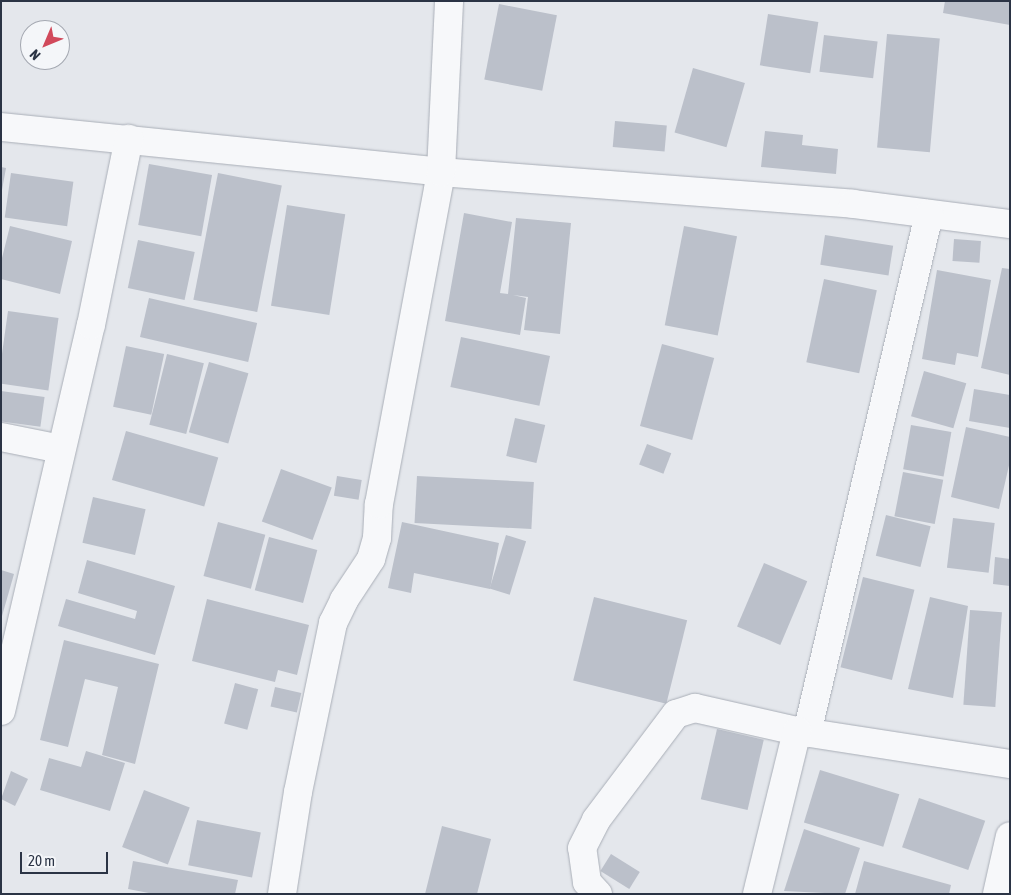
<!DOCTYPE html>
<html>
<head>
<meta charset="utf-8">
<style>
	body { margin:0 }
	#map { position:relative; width:1011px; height:895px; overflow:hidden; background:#e4e7ec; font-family:"Asap Condensed",sans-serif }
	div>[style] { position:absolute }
	.building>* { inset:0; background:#bbc0ca; transform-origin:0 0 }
	.roads { filter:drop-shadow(0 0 1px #a9aeb7) drop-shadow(0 0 1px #a9aeb7) }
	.minor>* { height:28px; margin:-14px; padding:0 14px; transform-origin:14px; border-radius:14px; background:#f7f8fa }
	span { translate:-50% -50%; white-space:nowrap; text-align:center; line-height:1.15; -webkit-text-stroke:4px #f4f6f9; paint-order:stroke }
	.frame { position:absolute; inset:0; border:2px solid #2b3445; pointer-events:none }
	.north { position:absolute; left:20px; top:20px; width:50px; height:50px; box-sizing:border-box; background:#f4f6f9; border:1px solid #a4a8b1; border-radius:50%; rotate:225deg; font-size:14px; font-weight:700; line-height:20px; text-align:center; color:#2b3445 }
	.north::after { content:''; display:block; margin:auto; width:18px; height:22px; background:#d1495b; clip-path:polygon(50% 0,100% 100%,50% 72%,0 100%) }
	.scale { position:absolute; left:20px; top:852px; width:88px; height:22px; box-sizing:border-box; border:2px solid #2b3445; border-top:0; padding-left:6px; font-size:15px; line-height:18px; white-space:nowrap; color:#2b3445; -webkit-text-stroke:4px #f4f6f9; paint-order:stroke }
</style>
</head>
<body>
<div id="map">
	<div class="building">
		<i style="clip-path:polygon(945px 1px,1010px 1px,1010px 25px,943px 13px)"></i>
		<i style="left:499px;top:4px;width:59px;height:77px;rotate:11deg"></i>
		<i style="left:768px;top:14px;width:51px;height:52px;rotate:9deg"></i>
		<i style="left:887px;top:34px;width:53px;height:114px;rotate:5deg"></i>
		<i style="left:824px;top:35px;width:54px;height:37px;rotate:7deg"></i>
		<i style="left:693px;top:68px;width:54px;height:67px;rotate:16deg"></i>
		<i style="left:615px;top:121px;width:52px;height:26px;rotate:5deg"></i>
		<i style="clip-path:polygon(765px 131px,803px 135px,802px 145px,838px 149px,836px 174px,761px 167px)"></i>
		<i style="left:149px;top:164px;width:64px;height:62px;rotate:10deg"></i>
		<i style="clip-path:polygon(1px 167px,6px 168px,2px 190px,1px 190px)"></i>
		<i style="left:11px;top:173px;width:63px;height:45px;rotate:8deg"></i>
		<i style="left:218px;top:173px;width:65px;height:129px;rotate:11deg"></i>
		<i style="left:287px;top:205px;width:59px;height:102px;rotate:9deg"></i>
		<i style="clip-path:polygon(464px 213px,512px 222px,500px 293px,508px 294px,516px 218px,571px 223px,560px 334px,524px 330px,528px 297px,513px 295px,526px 298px,520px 335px,445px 321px)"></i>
		<i style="clip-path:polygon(10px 226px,72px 241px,60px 294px,1px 279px,1px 262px)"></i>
		<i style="left:684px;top:226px;width:54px;height:101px;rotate:11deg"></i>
		<i style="left:825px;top:235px;width:69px;height:30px;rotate:9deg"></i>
		<i style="left:954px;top:239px;width:27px;height:22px;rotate:4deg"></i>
		<i style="left:138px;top:240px;width:58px;height:49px;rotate:12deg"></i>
		<i style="clip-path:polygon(1002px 268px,1010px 269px,1010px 375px,981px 368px)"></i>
		<i style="clip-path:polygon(937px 270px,991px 280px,978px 357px,957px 353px,955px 365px,922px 359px)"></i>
		<i style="left:824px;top:279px;width:54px;height:85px;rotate:12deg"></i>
		<i style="left:149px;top:298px;width:111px;height:40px;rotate:13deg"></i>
		<i style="left:8px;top:311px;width:51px;height:73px;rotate:8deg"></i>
		<i style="left:461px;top:337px;width:91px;height:51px;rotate:12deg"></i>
		<i style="left:662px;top:344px;width:54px;height:85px;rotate:15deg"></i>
		<i style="left:126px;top:346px;width:39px;height:62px;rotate:12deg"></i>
		<i style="left:167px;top:354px;width:38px;height:73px;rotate:14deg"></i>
		<i style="left:209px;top:362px;width:41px;height:73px;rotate:16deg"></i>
		<i style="left:924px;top:371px;width:44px;height:47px;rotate:16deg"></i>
		<i style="clip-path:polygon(974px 389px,1010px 395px,1010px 428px,969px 421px)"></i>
		<i style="left:1px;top:391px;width:44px;height:30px;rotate:8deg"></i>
		<i style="left:515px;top:418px;width:31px;height:39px;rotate:13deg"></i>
		<i style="left:911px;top:425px;width:41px;height:45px;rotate:10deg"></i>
		<i style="clip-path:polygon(966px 427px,1010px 437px,1010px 461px,999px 509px,951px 497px)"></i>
		<i style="left:126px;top:431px;width:96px;height:51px;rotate:16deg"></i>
		<i style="left:647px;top:444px;width:26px;height:22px;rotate:21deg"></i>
		<i style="left:281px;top:469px;width:54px;height:56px;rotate:20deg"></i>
		<i style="left:903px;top:472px;width:41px;height:45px;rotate:11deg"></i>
		<i style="left:337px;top:476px;width:25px;height:20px;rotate:9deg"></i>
		<i style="left:417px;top:476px;width:117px;height:47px;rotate:3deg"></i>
		<i style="left:93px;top:497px;width:54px;height:47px;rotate:13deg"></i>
		<i style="left:886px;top:515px;width:46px;height:42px;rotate:14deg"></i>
		<i style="left:953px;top:518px;width:42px;height:50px;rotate:7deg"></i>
		<i style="left:218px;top:522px;width:49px;height:56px;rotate:15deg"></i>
		<i style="clip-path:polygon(402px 522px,499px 543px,490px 589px,414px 573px,411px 593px,388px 588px)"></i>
		<i style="left:506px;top:535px;width:21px;height:56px;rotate:17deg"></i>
		<i style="left:269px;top:537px;width:50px;height:55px;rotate:15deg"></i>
		<i style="clip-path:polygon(995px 557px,1010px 559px,1010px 586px,993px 584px)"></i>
		<i style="clip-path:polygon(87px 560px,175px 586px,155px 655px,58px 626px,66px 599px,135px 619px,137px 611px,78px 593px)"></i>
		<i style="left:764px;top:563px;width:47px;height:69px;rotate:23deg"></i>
		<i style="clip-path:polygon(1px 570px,14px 574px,2px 616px,1px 616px)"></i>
		<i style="left:863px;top:577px;width:53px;height:93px;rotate:14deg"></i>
		<i style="left:594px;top:597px;width:96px;height:86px;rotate:14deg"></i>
		<i style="clip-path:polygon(930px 597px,968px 606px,953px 698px,908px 689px)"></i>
		<i style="clip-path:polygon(207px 599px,309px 625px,297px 675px,278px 670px,275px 682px,192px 661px)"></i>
		<i style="left:970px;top:610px;width:32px;height:95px;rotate:4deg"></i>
		<i style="clip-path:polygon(64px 640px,159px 664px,135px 764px,102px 755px,118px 687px,85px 679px,68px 747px,40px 740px)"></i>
		<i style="left:235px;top:683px;width:24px;height:42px;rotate:15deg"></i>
		<i style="left:275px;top:687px;width:27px;height:20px;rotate:13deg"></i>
		<i style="left:717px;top:729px;width:48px;height:72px;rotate:13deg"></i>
		<i style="clip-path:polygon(86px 751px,125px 763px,110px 811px,40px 790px,49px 758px,81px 767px)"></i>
		<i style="left:820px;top:770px;width:83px;height:55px;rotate:17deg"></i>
		<i style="clip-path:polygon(11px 771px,28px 779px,15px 806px,1px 799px)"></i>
		<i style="left:144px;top:790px;width:49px;height:61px;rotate:21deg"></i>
		<i style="left:919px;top:798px;width:70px;height:52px;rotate:19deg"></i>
		<i style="left:197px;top:820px;width:65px;height:46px;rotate:11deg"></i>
		<i style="clip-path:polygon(442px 826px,491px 839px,477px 894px,425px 894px)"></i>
		<i style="clip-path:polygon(804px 829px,860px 848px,845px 894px,784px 891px)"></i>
		<i style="left:611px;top:854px;width:34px;height:20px;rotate:32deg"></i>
		<i style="clip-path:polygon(133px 861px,238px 880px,235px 894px,154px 894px,128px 889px)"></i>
		<i style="clip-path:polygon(864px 861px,951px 885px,949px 894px,855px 894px)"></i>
	</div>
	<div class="roads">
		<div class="minor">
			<i style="left:1px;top:127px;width:442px;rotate:5.8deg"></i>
			<i style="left:441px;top:172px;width:413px;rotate:4.4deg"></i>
			<i style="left:853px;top:204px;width:158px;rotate:7.3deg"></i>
			<i style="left:1px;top:437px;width:61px;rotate:11.3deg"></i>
			<i style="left:1px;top:711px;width:396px;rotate:-76.9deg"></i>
			<i style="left:91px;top:325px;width:190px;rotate:-78.5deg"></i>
			<i style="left:807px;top:733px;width:533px;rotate:-76.77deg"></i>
			<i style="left:282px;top:894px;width:103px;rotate:-81.1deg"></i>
			<i style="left:298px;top:792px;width:173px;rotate:-78.3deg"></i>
			<i style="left:333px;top:623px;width:25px;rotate:-64deg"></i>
			<i style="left:344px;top:600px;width:49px;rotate:-56.6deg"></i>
			<i style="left:371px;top:559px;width:22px;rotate:-74deg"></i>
			<i style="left:377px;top:538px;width:34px;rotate:-87deg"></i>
			<i style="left:379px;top:504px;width:338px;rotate:-79.4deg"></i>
			<i style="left:441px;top:172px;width:171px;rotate:-87.3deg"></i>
			<i style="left:598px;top:894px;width:16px;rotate:-133deg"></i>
			<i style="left:587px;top:882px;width:34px;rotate:-98deg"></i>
			<i style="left:582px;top:848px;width:31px;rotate:-63deg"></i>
			<i style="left:596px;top:820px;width:133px;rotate:-53deg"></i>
			<i style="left:676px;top:714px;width:20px;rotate:-18deg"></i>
			<i style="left:695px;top:708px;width:105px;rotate:12.7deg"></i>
			<i style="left:797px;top:731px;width:216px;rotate:8.8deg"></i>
			<i style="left:757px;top:894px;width:168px;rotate:-76.2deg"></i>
			<i style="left:997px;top:894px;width:59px;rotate:-77.4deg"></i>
		</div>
	</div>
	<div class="frame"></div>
	<div class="north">N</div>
	<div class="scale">20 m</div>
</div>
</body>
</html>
